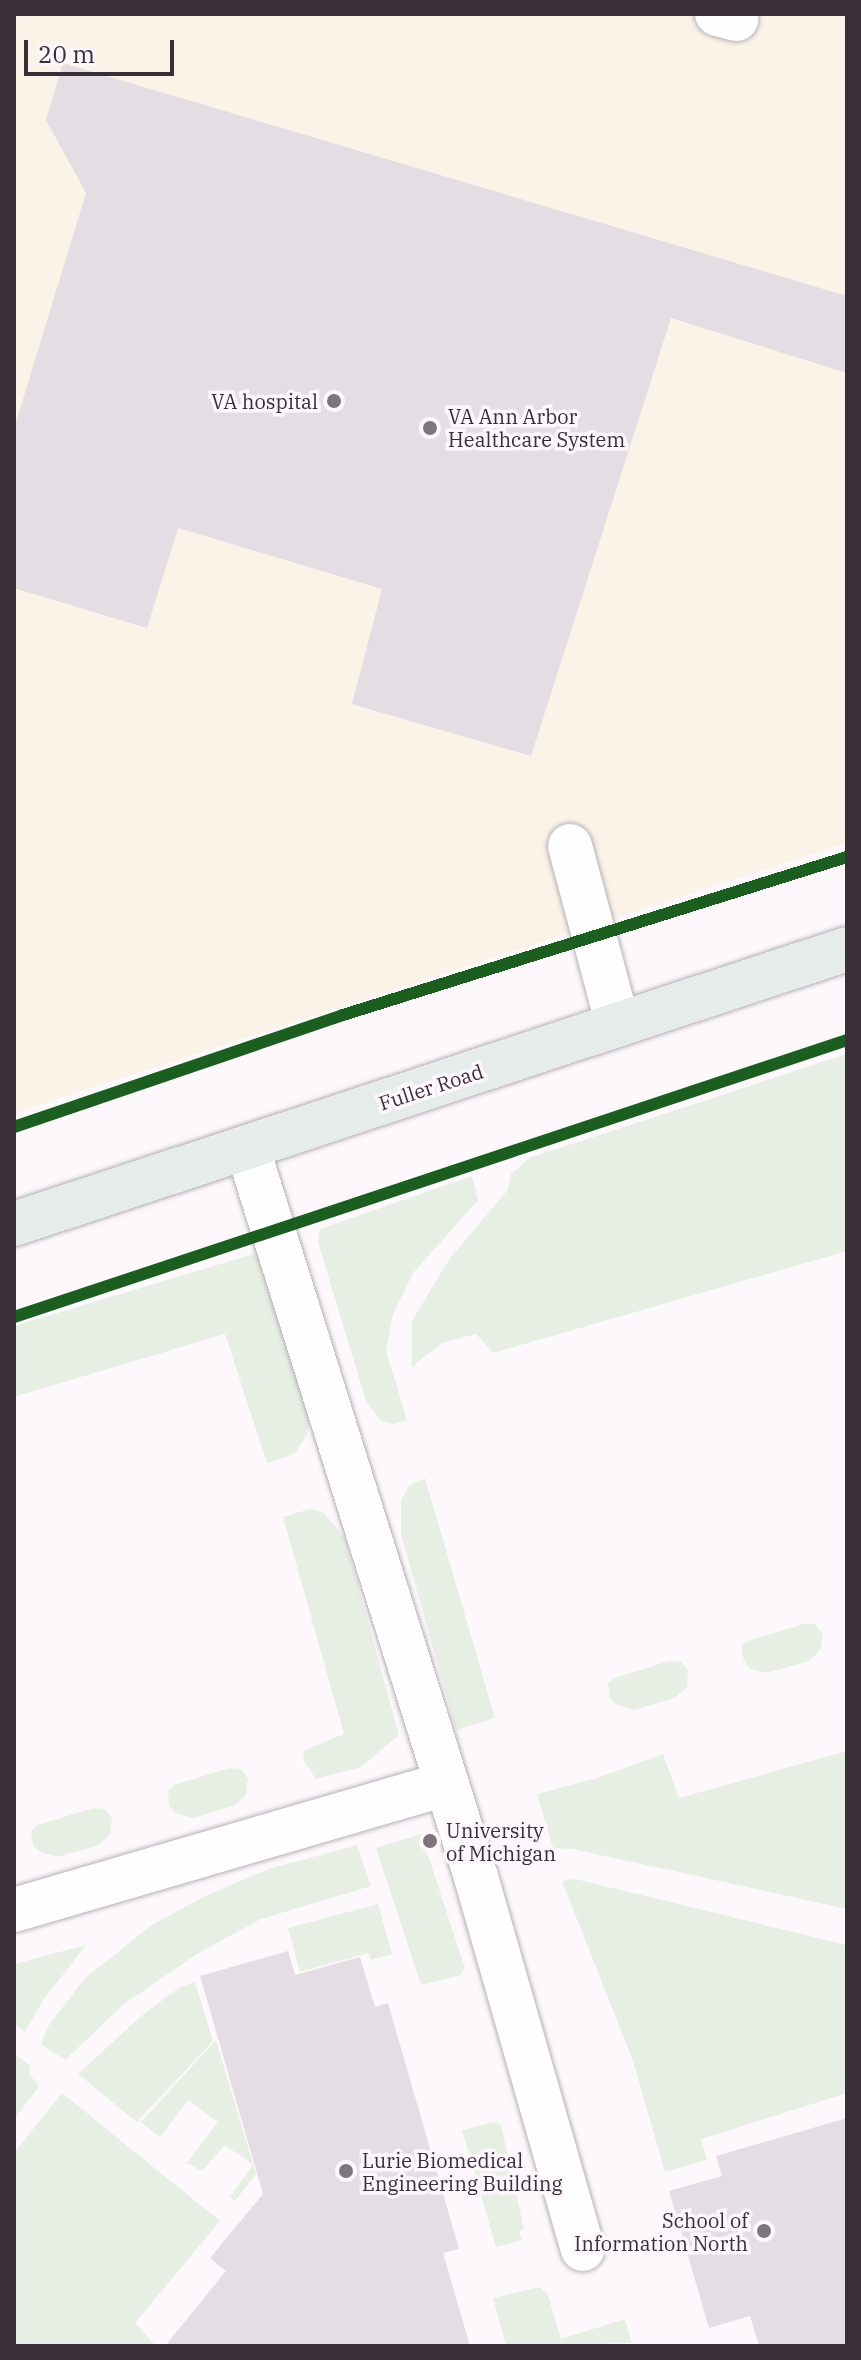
<!DOCTYPE html>
<html>
<head>
<meta charset="utf-8">
<style>
	body { margin:0 }
	#map { position:relative; width:861px; height:2360px; overflow:hidden; background:#fcf8fb; font-family:"IBM Plex Serif",serif }
	div>[style] { position:absolute }
	.medical>* { inset:0; background:#fbf2e8 }
	.green>* { inset:0; background:#e7efe4 }
	.building>* { inset:0; background:#e4dde3 }
	.roads { filter:drop-shadow(0 0 2px #b7b0b6) drop-shadow(0 0 2px #b7b0b6) }
	.minor>* { height:44px; margin:-22px; padding:0 22px; transform-origin:22px; border-radius:22px; background:#fffefe }
	.major>* { height:44px; margin:-22px; padding:0 22px; transform-origin:22px; border-radius:22px; background:#e6ece9 }
	.cycleway>* { height:12px; margin:-6px; padding:0 6px; transform-origin:6px; border-radius:6px; background:#1b5e20 }
	.dots>* { width:22px; height:22px; translate:-50% -50%; box-sizing:border-box; border:4px solid #fdf7fc; border-radius:50% }
	span { translate:-50% -50%; white-space:nowrap; text-align:center; line-height:1.15; -webkit-text-stroke:7px #fdf7fc; paint-order:stroke }
	.poi-label { font-size:20px; color:#3a2f39 }
	.right { translate:-100% -50%; text-align:right }
	.left { translate:0 -50%; text-align:left }
	.street-label { font-size:20px; color:#3a2f39 }
	.frame { position:absolute; inset:0; border:16px solid #3a2f39; pointer-events:none }
	.scale { position:absolute; left:24px; top:40px; width:150px; height:36px; box-sizing:border-box; border:4px solid #3a2f39; border-top:0; padding-left:10px; font-size:24px; line-height:28px; white-space:nowrap; color:#3a2f39; -webkit-text-stroke:6px #fdf7fc; paint-order:stroke }
</style>
</head>
<body>
<div id="map">
	<div class="medical">
		<i style="clip-path:polygon(14px 14px,847px 14px,847px 843px,14px 1113px)"></i>
	</div>
	<div class="green">
		<i style="clip-path:polygon(847px 1054px,847px 1251px,493px 1353px,476px 1334px,442px 1343px,412px 1367px,412px 1321px,450px 1258px,507px 1191px,511px 1174px,529px 1158px)"></i>
		<i style="clip-path:polygon(472px 1176px,478px 1200px,413px 1273px,393px 1314px,386px 1351px,407px 1420px,393px 1424px,381px 1421px,366px 1401px,318px 1242px,320px 1229px)"></i>
		<i style="clip-path:polygon(257px 1253px,267px 1272px,310px 1413px,307px 1435px,294px 1454px,267px 1463px,225px 1334px,14px 1397px,14px 1326px)"></i>
		<i style="clip-path:polygon(425px 1478px,495px 1718px,456px 1730px,401px 1534px,401px 1500px,409px 1486px)"></i>
		<i style="clip-path:polygon(310px 1509px,323px 1512px,345px 1538px,399px 1735px,361px 1767px,316px 1779px,303px 1760px,305px 1750px,344px 1734px,283px 1517px)"></i>
		<i style="clip-path:polygon(803px 1624px,815px 1624px,823px 1634px,820px 1650px,809px 1661px,767px 1673px,750px 1669px,744px 1661px,741px 1646px,748px 1641px)"></i>
		<i style="clip-path:polygon(669px 1661px,681px 1662px,688px 1671px,687px 1687px,675px 1698px,634px 1710px,617px 1705px,610px 1698px,608px 1683px,615px 1678px)"></i>
		<i style="clip-path:polygon(847px 1751px,847px 1909px,573px 1849px,553px 1848px,537px 1794px,597px 1778px,663px 1754px,679px 1798px)"></i>
		<i style="clip-path:polygon(229px 1768px,241px 1769px,248px 1779px,246px 1795px,235px 1805px,194px 1818px,176px 1813px,169px 1806px,168px 1791px,174px 1785px)"></i>
		<i style="clip-path:polygon(93px 1808px,105px 1809px,112px 1818px,110px 1834px,99px 1845px,57px 1857px,40px 1852px,33px 1846px,31px 1831px,38px 1825px)"></i>
		<i style="clip-path:polygon(421px 1834px,465px 1968px,461px 1975px,421px 1985px,376px 1848px)"></i>
		<i style="clip-path:polygon(357px 1845px,371px 1886px,261px 1919px,197px 1954px,124px 2004px,65px 2060px,41px 2044px,49px 2025px,85px 1978px,152px 1925px,203px 1897px,269px 1869px)"></i>
		<i style="clip-path:polygon(575px 1879px,847px 1945px,847px 2093px,701px 2139px,707px 2160px,665px 2172px,633px 2061px,562px 1881px)"></i>
		<i style="clip-path:polygon(378px 1904px,392px 1954px,371px 1960px,368px 1953px,300px 1972px,288px 1928px)"></i>
		<i style="clip-path:polygon(86px 1945px,44px 1999px,25px 2032px,14px 2023px,14px 1964px)"></i>
		<i style="clip-path:polygon(195px 1982px,213px 2041px,137px 2122px,78px 2074px,140px 2017px,180px 1987px)"></i>
		<i style="clip-path:polygon(216px 2040px,256px 2174px,235px 2201px,230px 2197px,253px 2165px,225px 2145px,202px 2171px,187px 2163px,218px 2122px,188px 2100px,160px 2137px,141px 2122px)"></i>
		<i style="clip-path:polygon(14px 2053px,30px 2066px,29px 2074px,39px 2086px,14px 2120px)"></i>
		<i style="clip-path:polygon(62px 2093px,220px 2221px,135px 2323px,156px 2346px,14px 2346px,14px 2153px)"></i>
		<i style="clip-path:polygon(494px 2122px,501px 2125px,524px 2229px,519px 2232px,522px 2240px,496px 2247px,462px 2130px)"></i>
		<i style="clip-path:polygon(540px 2287px,548px 2295px,561px 2339px,625px 2319px,632px 2343px,506px 2346px,493px 2298px)"></i>
	</div>
	<div class="building">
		<i style="clip-path:polygon(63px 63px,847px 296px,847px 373px,671px 318px,531px 756px,352px 704px,382px 589px,178px 528px,147px 628px,14px 588px,14px 429px,86px 193px,46px 120px)"></i>
		<i style="clip-path:polygon(288px 1951px,295px 1975px,360px 1957px,375px 2007px,388px 2003px,459px 2249px,443px 2253px,470px 2346px,165px 2346px,226px 2271px,210px 2258px,263px 2194px,200px 1976px)"></i>
		<i style="clip-path:polygon(847px 2118px,847px 2346px,759px 2346px,750px 2316px,709px 2328px,669px 2191px,722px 2176px,716px 2156px)"></i>
	</div>
	<div class="roads">
		<div class="minor">
			<i style="left:717px;top:14px;width:20px;rotate:15deg"></i>
			<i style="left:570px;top:846px;width:185px;rotate:75deg"></i>
			<i style="left:247px;top:1147px;width:765px;rotate:72.58deg"></i>
			<i style="left:476px;top:1877px;width:387px;rotate:74deg"></i>
			<i style="left:14px;top:1910px;width:450px;rotate:-16.3deg"></i>
		</div>
		<div class="major">
			<i style="left:14px;top:1224px;width:877px;rotate:-18.27deg"></i>
		</div>
	</div>
	<div class="cycleway">
		<i style="left:14px;top:1127px;width:348px;rotate:-18.8deg"></i>
		<i style="left:343px;top:1015px;width:528px;rotate:-17.41deg"></i>
		<i style="left:14px;top:1317px;width:878px;rotate:-18.39deg"></i>
	</div>
	<div class="dots">
		<i style="left:334px;top:401px;background:#7e757d"></i>
		<i style="left:430px;top:428px;background:#7e757d"></i>
		<i style="left:430px;top:1841px;background:#7e757d"></i>
		<i style="left:346px;top:2171px;background:#7e757d"></i>
		<i style="left:764px;top:2231px;background:#7e757d"></i>
	</div>
	<div class="poi-label">
		<span class="right" style="left:318px;top:401px">VA hospital</span>
		<span class="left" style="left:448px;top:428px">VA Ann Arbor<br>Healthcare System</span>
		<span class="left" style="left:446px;top:1842px">University<br>of Michigan</span>
		<span class="left" style="left:362px;top:2172px">Lurie Biomedical<br>Engineering Building</span>
		<span class="right" style="left:748px;top:2232px">School of<br>Information North</span>
	</div>
	<div class="street-label">
		<span style="left:431px;top:1087px;rotate:-18deg">Fuller Road</span>
	</div>
	<div class="frame"></div>
	<div class="scale">20 m</div>
</div>
</body>
</html>
